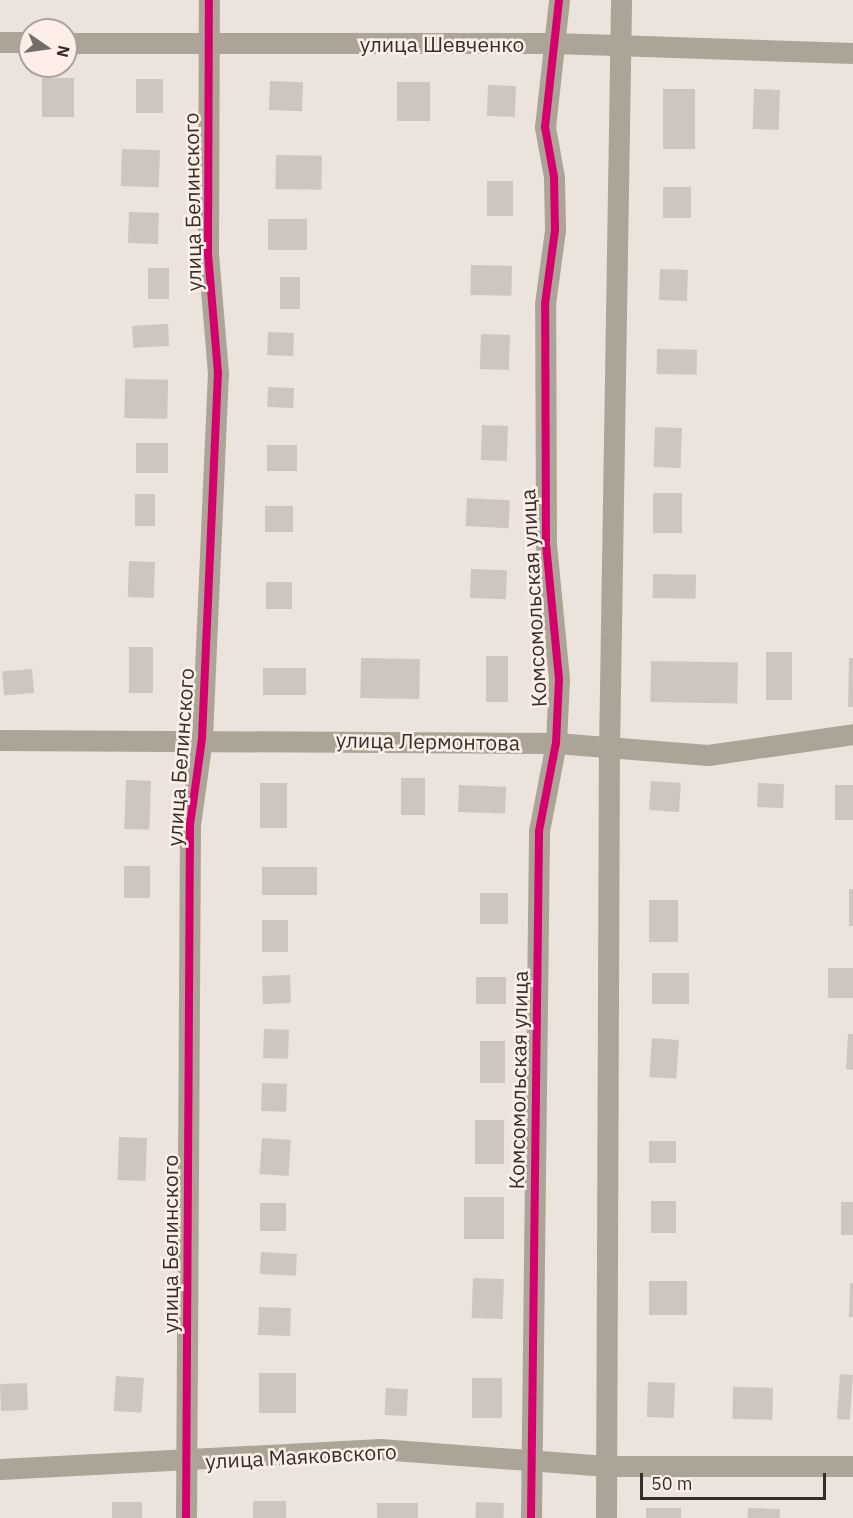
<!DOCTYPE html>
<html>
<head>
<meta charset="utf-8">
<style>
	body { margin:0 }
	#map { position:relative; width:853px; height:1518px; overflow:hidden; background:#ede3dd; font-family:"IBM Plex Sans",sans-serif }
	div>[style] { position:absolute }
	.building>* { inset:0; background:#cdc5c0; transform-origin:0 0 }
	.minor>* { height:21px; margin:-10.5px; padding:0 10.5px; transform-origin:10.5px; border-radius:10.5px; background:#aca496 }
	.cycleway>* { height:8px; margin:-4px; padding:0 4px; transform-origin:4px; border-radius:4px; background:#d6006c }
	span { translate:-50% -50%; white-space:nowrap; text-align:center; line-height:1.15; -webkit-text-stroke:5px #fdefe7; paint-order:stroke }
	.street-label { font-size:21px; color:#352e2a }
	.north { position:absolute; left:18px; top:18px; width:60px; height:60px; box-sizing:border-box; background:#fdefe7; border:2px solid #ada29b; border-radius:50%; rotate:103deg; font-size:16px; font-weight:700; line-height:24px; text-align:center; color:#352e2a }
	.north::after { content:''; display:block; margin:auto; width:21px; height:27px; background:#756d69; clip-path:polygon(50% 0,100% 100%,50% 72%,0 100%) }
	.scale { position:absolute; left:640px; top:1473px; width:186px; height:27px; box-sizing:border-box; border:3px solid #352e2a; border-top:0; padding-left:8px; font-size:18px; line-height:21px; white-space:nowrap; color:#352e2a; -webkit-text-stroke:4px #fdefe7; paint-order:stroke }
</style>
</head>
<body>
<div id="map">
	<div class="building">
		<i style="left:42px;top:78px;width:32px;height:39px"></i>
		<i style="left:136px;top:79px;width:27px;height:34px"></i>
		<i style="left:270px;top:81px;width:33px;height:29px;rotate:2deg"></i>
		<i style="left:397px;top:82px;width:33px;height:39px"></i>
		<i style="left:488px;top:85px;width:28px;height:31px;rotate:2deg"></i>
		<i style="left:663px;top:89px;width:32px;height:60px"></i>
		<i style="left:754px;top:89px;width:26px;height:40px;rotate:2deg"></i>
		<i style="left:122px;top:149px;width:38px;height:37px;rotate:2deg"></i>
		<i style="left:276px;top:155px;width:46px;height:34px;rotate:1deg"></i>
		<i style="left:487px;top:181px;width:26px;height:35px"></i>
		<i style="left:663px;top:187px;width:28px;height:31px"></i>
		<i style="left:129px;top:212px;width:30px;height:31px;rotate:2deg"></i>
		<i style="left:268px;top:219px;width:39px;height:31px"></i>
		<i style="left:471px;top:265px;width:41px;height:30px;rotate:1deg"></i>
		<i style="left:148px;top:268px;width:21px;height:31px"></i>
		<i style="left:660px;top:269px;width:28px;height:31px;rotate:2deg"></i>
		<i style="left:280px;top:277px;width:20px;height:32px"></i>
		<i style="left:168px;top:324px;width:22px;height:36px;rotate:87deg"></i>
		<i style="left:268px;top:332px;width:26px;height:23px;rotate:2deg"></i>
		<i style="left:481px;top:334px;width:29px;height:35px;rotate:2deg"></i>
		<i style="left:657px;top:349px;width:40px;height:25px;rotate:1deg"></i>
		<i style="left:125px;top:379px;width:43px;height:39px;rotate:1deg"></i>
		<i style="left:268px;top:387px;width:26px;height:20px;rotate:2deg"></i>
		<i style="left:482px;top:425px;width:26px;height:35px;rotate:2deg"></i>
		<i style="left:655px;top:427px;width:27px;height:40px;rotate:2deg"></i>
		<i style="left:168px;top:443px;width:30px;height:32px;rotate:90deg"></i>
		<i style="left:267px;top:445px;width:30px;height:26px"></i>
		<i style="left:653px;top:493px;width:29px;height:40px"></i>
		<i style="left:135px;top:494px;width:20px;height:32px"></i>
		<i style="left:467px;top:498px;width:43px;height:28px;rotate:3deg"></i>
		<i style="left:265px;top:506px;width:28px;height:26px"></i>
		<i style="left:129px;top:561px;width:26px;height:36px;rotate:2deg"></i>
		<i style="left:471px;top:569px;width:36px;height:29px;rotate:2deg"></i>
		<i style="left:653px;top:574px;width:43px;height:24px;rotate:1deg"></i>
		<i style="left:292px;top:582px;width:27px;height:26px;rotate:90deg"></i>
		<i style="left:129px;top:647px;width:24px;height:46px"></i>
		<i style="left:766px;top:652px;width:26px;height:48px"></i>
		<i style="left:486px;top:656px;width:22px;height:46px"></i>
		<i style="left:361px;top:658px;width:59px;height:40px;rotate:1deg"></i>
		<i style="clip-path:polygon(849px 658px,853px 658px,853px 707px,848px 707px)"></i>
		<i style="left:651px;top:661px;width:87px;height:41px;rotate:1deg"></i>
		<i style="left:306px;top:668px;width:27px;height:43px;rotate:90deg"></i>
		<i style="left:32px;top:669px;width:24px;height:30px;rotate:85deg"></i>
		<i style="left:401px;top:778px;width:24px;height:37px"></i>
		<i style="left:126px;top:780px;width:25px;height:49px;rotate:2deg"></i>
		<i style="left:651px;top:781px;width:30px;height:29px;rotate:4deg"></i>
		<i style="left:260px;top:783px;width:27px;height:45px"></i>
		<i style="left:758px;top:783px;width:26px;height:24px;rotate:2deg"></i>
		<i style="left:459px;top:785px;width:47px;height:27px;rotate:2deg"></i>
		<i style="left:835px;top:785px;width:18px;height:35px"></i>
		<i style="left:124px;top:866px;width:26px;height:32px"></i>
		<i style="left:262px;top:867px;width:55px;height:28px"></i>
		<i style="left:849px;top:889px;width:4px;height:37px"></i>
		<i style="left:508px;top:893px;width:31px;height:28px;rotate:90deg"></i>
		<i style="left:649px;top:900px;width:29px;height:42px"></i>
		<i style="left:262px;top:920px;width:26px;height:32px"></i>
		<i style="left:828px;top:968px;width:25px;height:30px"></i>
		<i style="left:652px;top:973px;width:37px;height:31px"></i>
		<i style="left:290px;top:975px;width:28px;height:28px;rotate:88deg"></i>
		<i style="left:476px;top:977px;width:30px;height:27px"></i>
		<i style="left:264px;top:1029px;width:25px;height:29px;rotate:2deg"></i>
		<i style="clip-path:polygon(848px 1034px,853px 1034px,853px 1070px,846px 1069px)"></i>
		<i style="left:652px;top:1038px;width:27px;height:39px;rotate:4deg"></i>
		<i style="left:480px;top:1041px;width:25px;height:42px"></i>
		<i style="left:262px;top:1083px;width:25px;height:28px;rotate:2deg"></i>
		<i style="left:475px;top:1120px;width:29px;height:44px"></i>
		<i style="left:119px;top:1137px;width:28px;height:43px;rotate:2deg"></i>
		<i style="left:262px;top:1138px;width:29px;height:36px;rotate:4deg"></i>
		<i style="left:649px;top:1141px;width:27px;height:22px"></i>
		<i style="left:504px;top:1197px;width:42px;height:40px;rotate:90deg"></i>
		<i style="left:651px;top:1201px;width:25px;height:32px"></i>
		<i style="left:841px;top:1202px;width:12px;height:33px"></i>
		<i style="left:260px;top:1203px;width:26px;height:28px"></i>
		<i style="left:261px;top:1252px;width:36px;height:22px;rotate:3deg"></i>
		<i style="left:473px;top:1278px;width:31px;height:40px;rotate:2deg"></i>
		<i style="left:649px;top:1281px;width:38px;height:34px"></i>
		<i style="clip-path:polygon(850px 1283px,853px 1283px,853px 1317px,849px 1317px)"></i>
		<i style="left:259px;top:1307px;width:32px;height:28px;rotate:2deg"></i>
		<i style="left:259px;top:1373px;width:37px;height:40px"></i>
		<i style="left:840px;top:1374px;width:13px;height:45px;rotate:4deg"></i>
		<i style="left:116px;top:1376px;width:28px;height:35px;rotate:4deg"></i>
		<i style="left:472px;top:1378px;width:30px;height:40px"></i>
		<i style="left:648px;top:1382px;width:27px;height:35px;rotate:2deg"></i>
		<i style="left:27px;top:1383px;width:27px;height:27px;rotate:88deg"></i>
		<i style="left:733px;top:1387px;width:40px;height:32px;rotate:1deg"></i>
		<i style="left:386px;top:1388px;width:22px;height:27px;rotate:3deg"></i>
		<i style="left:253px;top:1501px;width:33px;height:17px"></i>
		<i style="left:112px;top:1502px;width:30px;height:16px"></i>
		<i style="left:476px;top:1502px;width:28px;height:16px;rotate:2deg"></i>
		<i style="left:377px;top:1503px;width:41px;height:15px"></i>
		<i style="left:646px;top:1508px;width:35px;height:10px"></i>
		<i style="left:748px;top:1508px;width:32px;height:10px;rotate:2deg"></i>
	</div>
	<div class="minor">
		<i style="left:0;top:42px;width:30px"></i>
		<i style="left:66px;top:43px;width:488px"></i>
		<i style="left:554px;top:43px;width:299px;rotate:1.9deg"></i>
		<i style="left:0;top:740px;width:556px;rotate:0.31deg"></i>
		<i style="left:556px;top:743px;width:152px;rotate:4.5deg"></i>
		<i style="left:708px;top:755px;width:147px;rotate:-8.2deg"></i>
		<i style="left:0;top:1469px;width:381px;rotate:-3deg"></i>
		<i style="left:380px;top:1449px;width:227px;rotate:4.3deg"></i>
		<i style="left:606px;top:1466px;width:247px"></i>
		<i style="left:186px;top:1518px;width:693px;rotate:-89.67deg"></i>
		<i style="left:190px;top:825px;width:88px;rotate:-82.1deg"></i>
		<i style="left:202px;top:738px;width:365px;rotate:-87.5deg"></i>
		<i style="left:218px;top:373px;width:119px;rotate:-94.8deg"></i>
		<i style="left:208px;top:254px;width:254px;rotate:-89.8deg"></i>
		<i style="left:531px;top:1518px;width:687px;rotate:-89.33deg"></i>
		<i style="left:539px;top:831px;width:90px;rotate:-79.1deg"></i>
		<i style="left:556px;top:743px;width:64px;rotate:-87.3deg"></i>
		<i style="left:559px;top:679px;width:135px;rotate:-95.5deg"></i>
		<i style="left:546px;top:545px;width:241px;rotate:-90.2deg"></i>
		<i style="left:545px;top:304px;width:75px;rotate:-82.3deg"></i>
		<i style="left:555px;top:230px;width:53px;rotate:-91.1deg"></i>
		<i style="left:554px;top:177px;width:51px;rotate:-100.2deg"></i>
		<i style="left:545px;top:127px;width:128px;rotate:-83.7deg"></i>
		<i style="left:606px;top:1518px;width:767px;rotate:-89.78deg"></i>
		<i style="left:609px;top:751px;width:751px;rotate:-89.08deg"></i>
	</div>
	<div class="cycleway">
		<i style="left:186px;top:1518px;width:693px;rotate:-89.67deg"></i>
		<i style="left:190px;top:825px;width:88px;rotate:-82.1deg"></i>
		<i style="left:202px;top:738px;width:365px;rotate:-87.5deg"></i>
		<i style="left:218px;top:373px;width:119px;rotate:-94.8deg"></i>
		<i style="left:208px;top:254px;width:254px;rotate:-89.8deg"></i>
		<i style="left:531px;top:1518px;width:687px;rotate:-89.33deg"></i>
		<i style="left:539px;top:831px;width:90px;rotate:-79.1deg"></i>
		<i style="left:556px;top:743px;width:64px;rotate:-87.3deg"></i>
		<i style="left:559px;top:679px;width:135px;rotate:-95.5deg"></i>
		<i style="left:546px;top:545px;width:241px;rotate:-90.2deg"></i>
		<i style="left:545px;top:304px;width:75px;rotate:-82.3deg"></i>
		<i style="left:555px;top:230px;width:53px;rotate:-91.1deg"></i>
		<i style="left:554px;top:177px;width:51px;rotate:-100.2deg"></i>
		<i style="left:545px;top:127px;width:128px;rotate:-83.7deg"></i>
	</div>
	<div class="street-label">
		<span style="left:442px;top:44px">улица Шевченко</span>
		<span style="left:192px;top:202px;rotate:-91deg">улица Белинского</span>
		<span style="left:533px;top:598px;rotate:-93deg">Комсомольская улица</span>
		<span style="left:428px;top:741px;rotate:1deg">улица Лермонтова</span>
		<span style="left:180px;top:757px;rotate:-86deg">улица Белинского</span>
		<span style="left:518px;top:1080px;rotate:-89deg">Комсомольская улица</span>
		<span style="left:170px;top:1244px;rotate:-90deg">улица Белинского</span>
		<span style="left:301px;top:1456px;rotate:-3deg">улица Маяковского</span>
	</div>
	<div class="north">N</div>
	<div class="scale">50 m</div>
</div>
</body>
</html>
